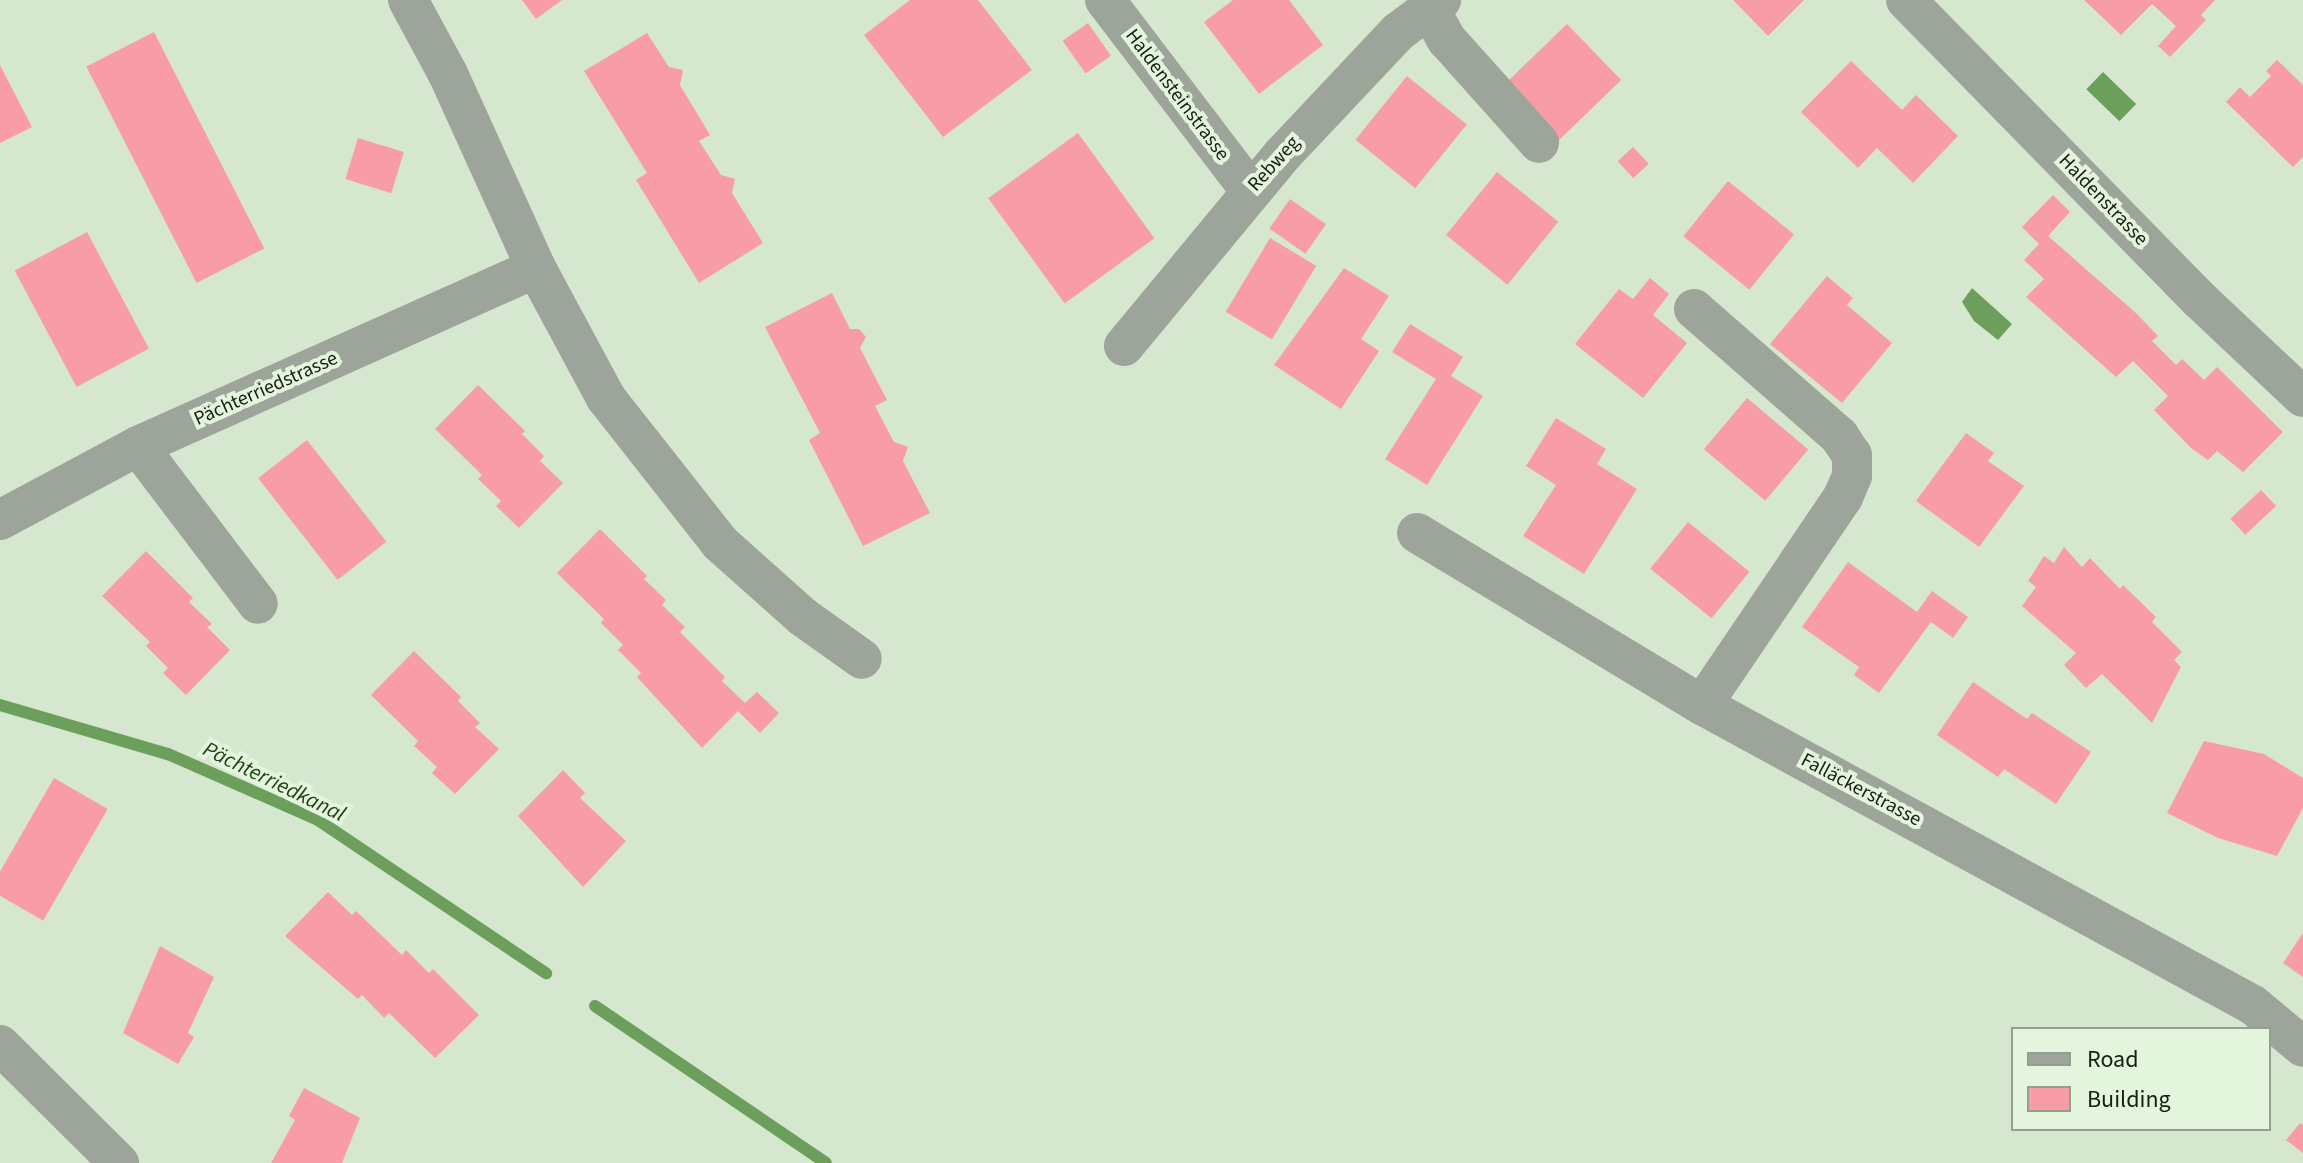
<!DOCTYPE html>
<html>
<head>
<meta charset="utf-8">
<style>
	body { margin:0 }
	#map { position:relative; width:2303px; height:1163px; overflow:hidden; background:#d6e7d0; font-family:"Source Sans 3",sans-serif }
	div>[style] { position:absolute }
	.water>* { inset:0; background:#6c9f5c; transform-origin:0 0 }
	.stream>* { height:12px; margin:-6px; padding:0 6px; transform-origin:6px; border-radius:6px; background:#6c9f5c }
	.building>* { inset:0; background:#f89da8; transform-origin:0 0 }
	.minor>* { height:40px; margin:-20px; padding:0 20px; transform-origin:20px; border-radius:20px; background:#9da59b }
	span { translate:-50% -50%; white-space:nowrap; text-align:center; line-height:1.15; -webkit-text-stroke:8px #e3f5dd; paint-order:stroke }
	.street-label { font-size:20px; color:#171e15 }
	.water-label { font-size:22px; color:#214314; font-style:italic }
	.legend { position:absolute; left:2011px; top:1027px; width:260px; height:104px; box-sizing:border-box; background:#e3f5dd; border:2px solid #919f8d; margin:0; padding:10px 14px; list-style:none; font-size:24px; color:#171e15 }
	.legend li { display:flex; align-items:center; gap:16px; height:40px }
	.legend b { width:40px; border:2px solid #919f8d }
</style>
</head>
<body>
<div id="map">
	<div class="water">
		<i style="left:2103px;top:72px;width:46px;height:24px;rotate:44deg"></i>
		<i style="clip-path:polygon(1972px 288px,2012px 324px,1998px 340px,1974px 321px,1962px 302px)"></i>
	</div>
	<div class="stream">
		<i style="left:0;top:705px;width:175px;rotate:16.3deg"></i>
		<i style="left:168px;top:754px;width:164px;rotate:23.7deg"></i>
		<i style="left:318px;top:820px;width:275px;rotate:33.9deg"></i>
		<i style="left:595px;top:1006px;width:279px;rotate:34.2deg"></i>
	</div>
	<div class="building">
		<i style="clip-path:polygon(522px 0,562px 0,536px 19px)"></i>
		<i style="clip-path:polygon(910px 0,978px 0,1032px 70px,943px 137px,864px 35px)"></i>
		<i style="clip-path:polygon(1233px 0,1289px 0,1323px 45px,1259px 94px,1204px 22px)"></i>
		<i style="clip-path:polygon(1733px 0,1804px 0,1768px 36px)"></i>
		<i style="clip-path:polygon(2084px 0,2215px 0,2201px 15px,2206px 20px,2170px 57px,2158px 46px,2176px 26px,2152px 4px,2121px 35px)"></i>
		<i style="left:1088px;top:23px;width:40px;height:31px;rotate:55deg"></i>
		<i style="left:1567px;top:24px;width:78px;height:89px;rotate:46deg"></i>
		<i style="left:154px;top:32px;width:243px;height:76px;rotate:63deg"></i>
		<i style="clip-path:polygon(647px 33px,669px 67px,683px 70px,680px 85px,710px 135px,699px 141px,721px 175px,735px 179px,732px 193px,763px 243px,699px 283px,636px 180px,647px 173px,584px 71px)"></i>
		<i style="clip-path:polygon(2277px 60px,2303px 85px,2303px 157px,2293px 167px,2226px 102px,2240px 87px,2250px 97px,2271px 76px,2266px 71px)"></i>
		<i style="clip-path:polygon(1851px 61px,1902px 110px,1916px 95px,1958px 136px,1913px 183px,1877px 148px,1858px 168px,1801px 112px)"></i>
		<i style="clip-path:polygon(0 65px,32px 127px,0 143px)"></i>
		<i style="left:1407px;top:76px;width:77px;height:82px;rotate:39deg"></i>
		<i style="left:1078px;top:133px;width:130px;height:111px;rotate:54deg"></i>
		<i style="left:358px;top:138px;width:48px;height:43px;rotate:17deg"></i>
		<i style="left:1633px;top:147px;width:23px;height:21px;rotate:47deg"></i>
		<i style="left:1497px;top:172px;width:79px;height:81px;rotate:39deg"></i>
		<i style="left:1728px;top:181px;width:85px;height:71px;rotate:39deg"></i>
		<i style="clip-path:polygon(2053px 195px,2070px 212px,2048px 236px,2137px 314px,2158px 336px,2152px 341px,2176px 365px,2182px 359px,2204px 380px,2217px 367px,2283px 432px,2243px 472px,2217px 451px,2208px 460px,2191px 448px,2154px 410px,2168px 396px,2133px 361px,2116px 377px,2026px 297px,2044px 279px,2024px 260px,2039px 244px,2022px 227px)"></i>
		<i style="left:1290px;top:199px;width:44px;height:36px;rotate:35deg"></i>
		<i style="left:87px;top:232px;width:132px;height:82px;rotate:62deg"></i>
		<i style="left:1270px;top:238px;width:54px;height:86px;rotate:31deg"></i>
		<i style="clip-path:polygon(1344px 268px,1389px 296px,1361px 339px,1379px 351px,1341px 409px,1274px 365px)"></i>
		<i style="clip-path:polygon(1827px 276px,1853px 298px,1847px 305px,1892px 343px,1842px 403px,1770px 344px)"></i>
		<i style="clip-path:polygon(1650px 278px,1669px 294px,1653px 315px,1687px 343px,1643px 398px,1575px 344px,1619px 289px,1633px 299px)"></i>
		<i style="clip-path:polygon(832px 293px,850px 329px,859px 329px,866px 337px,860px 348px,887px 400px,875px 406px,894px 442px,908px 447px,903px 461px,930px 513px,863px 546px,809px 440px,820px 433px,765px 327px)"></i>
		<i style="clip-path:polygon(1410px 324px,1463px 357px,1451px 376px,1483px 396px,1427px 485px,1385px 459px,1436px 379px,1392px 352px)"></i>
		<i style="clip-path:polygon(478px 385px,525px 431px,522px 434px,544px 456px,540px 461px,563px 483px,519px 528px,496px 506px,501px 501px,478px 479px,482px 475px,435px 429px)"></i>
		<i style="left:1747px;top:398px;width:80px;height:67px;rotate:40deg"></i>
		<i style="clip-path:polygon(1556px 418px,1606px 449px,1597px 464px,1637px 489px,1584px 574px,1523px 536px,1556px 485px,1526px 466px)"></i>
		<i style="clip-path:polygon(1966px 433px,1994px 453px,1988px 461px,2024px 486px,1979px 547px,1916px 501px)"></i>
		<i style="left:307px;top:440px;width:129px;height:62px;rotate:52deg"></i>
		<i style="left:2261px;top:490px;width:22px;height:42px;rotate:47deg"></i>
		<i style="left:1688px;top:522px;width:79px;height:60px;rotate:39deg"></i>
		<i style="clip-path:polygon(600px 529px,647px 576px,644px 579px,666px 600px,662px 605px,685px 627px,680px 632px,725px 677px,722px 681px,745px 703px,757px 692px,779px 713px,760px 733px,738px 711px,702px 748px,637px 677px,641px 673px,618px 650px,623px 645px,601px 623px,604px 619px,557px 573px)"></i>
		<i style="clip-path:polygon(2064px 547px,2082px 567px,2090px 558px,2120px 589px,2123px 585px,2156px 617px,2152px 622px,2182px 652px,2174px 660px,2181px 667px,2152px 723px,2102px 674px,2086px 688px,2064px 665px,2076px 653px,2022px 606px,2036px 587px,2028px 581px,2044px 556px,2054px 563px)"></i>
		<i style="clip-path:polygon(146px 551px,193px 598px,189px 602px,212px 624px,207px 627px,230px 650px,186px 695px,163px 673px,168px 668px,146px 646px,150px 642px,102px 596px)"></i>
		<i style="clip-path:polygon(1848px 562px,1917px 612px,1932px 591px,1968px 617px,1953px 638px,1931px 622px,1879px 693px,1854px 675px,1859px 667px,1802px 627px)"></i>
		<i style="clip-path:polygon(414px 651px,461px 697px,458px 701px,480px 723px,475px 727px,499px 749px,455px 794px,432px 773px,437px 767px,414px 746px,418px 741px,371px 695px)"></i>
		<i style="clip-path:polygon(1973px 682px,2027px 719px,2032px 713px,2091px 752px,2056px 804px,2004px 769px,1998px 777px,1937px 735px)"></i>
		<i style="clip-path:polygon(2204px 741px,2264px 754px,2303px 778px,2303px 808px,2277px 856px,2218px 838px,2167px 813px)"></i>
		<i style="clip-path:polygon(563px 770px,585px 793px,580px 798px,626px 841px,583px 887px,518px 816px)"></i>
		<i style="left:54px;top:778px;width:62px;height:129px;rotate:30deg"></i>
		<i style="clip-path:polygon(328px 892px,352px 915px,356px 911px,402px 955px,406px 950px,429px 973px,433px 969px,479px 1015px,435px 1058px,389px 1013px,384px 1018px,362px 995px,358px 999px,285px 936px)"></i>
		<i style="clip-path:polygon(2303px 933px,2303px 977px,2283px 963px)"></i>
		<i style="clip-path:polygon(160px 946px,214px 977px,188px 1033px,194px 1037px,178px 1064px,123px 1033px)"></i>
		<i style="clip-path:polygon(304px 1088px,360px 1118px,342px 1163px,271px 1163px,295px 1120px,289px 1116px)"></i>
		<i style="clip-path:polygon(2300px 1123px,2303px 1125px,2303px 1153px,2286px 1140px)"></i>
	</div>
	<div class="minor">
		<i style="left:408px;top:0;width:84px;rotate:61.6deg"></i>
		<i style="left:448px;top:74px;width:213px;rotate:65.6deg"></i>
		<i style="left:536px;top:268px;width:148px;rotate:61.7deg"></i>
		<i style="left:606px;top:398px;width:184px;rotate:51.8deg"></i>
		<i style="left:720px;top:543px;width:111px;rotate:41.7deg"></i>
		<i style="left:803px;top:617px;width:72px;rotate:35.4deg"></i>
		<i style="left:1105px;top:0;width:239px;rotate:52.7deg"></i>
		<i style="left:1906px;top:0;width:420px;rotate:45.6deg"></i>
		<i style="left:2200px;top:300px;width:141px;rotate:43.3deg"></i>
		<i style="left:1429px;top:8px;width:37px;rotate:61deg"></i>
		<i style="left:1447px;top:40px;width:138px;rotate:48.2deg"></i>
		<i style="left:1694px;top:309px;width:193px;rotate:41.2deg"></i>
		<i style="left:1839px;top:436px;width:23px;rotate:56deg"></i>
		<i style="left:1852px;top:455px;width:21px;rotate:90deg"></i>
		<i style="left:1852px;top:476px;width:23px;rotate:113deg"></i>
		<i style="left:1843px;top:497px;width:251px;rotate:124.1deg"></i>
		<i style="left:1124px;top:346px;width:249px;rotate:-50.4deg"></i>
		<i style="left:1283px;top:154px;width:168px;rotate:-46.7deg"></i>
		<i style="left:1398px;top:32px;width:54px;rotate:-36.7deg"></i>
		<i style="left:138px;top:446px;width:198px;rotate:52.8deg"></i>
		<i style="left:0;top:520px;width:157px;rotate:-28.2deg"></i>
		<i style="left:138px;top:446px;width:436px;rotate:-24.1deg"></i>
		<i style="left:1417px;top:533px;width:333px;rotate:31.1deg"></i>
		<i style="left:1702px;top:705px;width:627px;rotate:28.57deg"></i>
		<i style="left:2253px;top:1005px;width:65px;rotate:40deg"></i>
		<i style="left:0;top:1045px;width:168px;rotate:44.8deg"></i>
	</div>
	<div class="street-label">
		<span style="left:1177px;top:95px;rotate:53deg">Haldensteinstrasse</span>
		<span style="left:1274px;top:164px;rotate:-48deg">Rebweg</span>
		<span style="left:2103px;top:200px;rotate:46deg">Haldenstrasse</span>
		<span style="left:266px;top:389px;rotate:-24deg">Pächterriedstrasse</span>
		<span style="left:1861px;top:790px;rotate:28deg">Falläckerstrasse</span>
	</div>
	<div class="water-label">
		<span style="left:274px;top:782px;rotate:26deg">Pächterriedkanal</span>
	</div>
	<ul class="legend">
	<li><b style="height:10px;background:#9da59b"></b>Road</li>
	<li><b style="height:22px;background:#f89da8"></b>Building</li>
	</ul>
</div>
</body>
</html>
